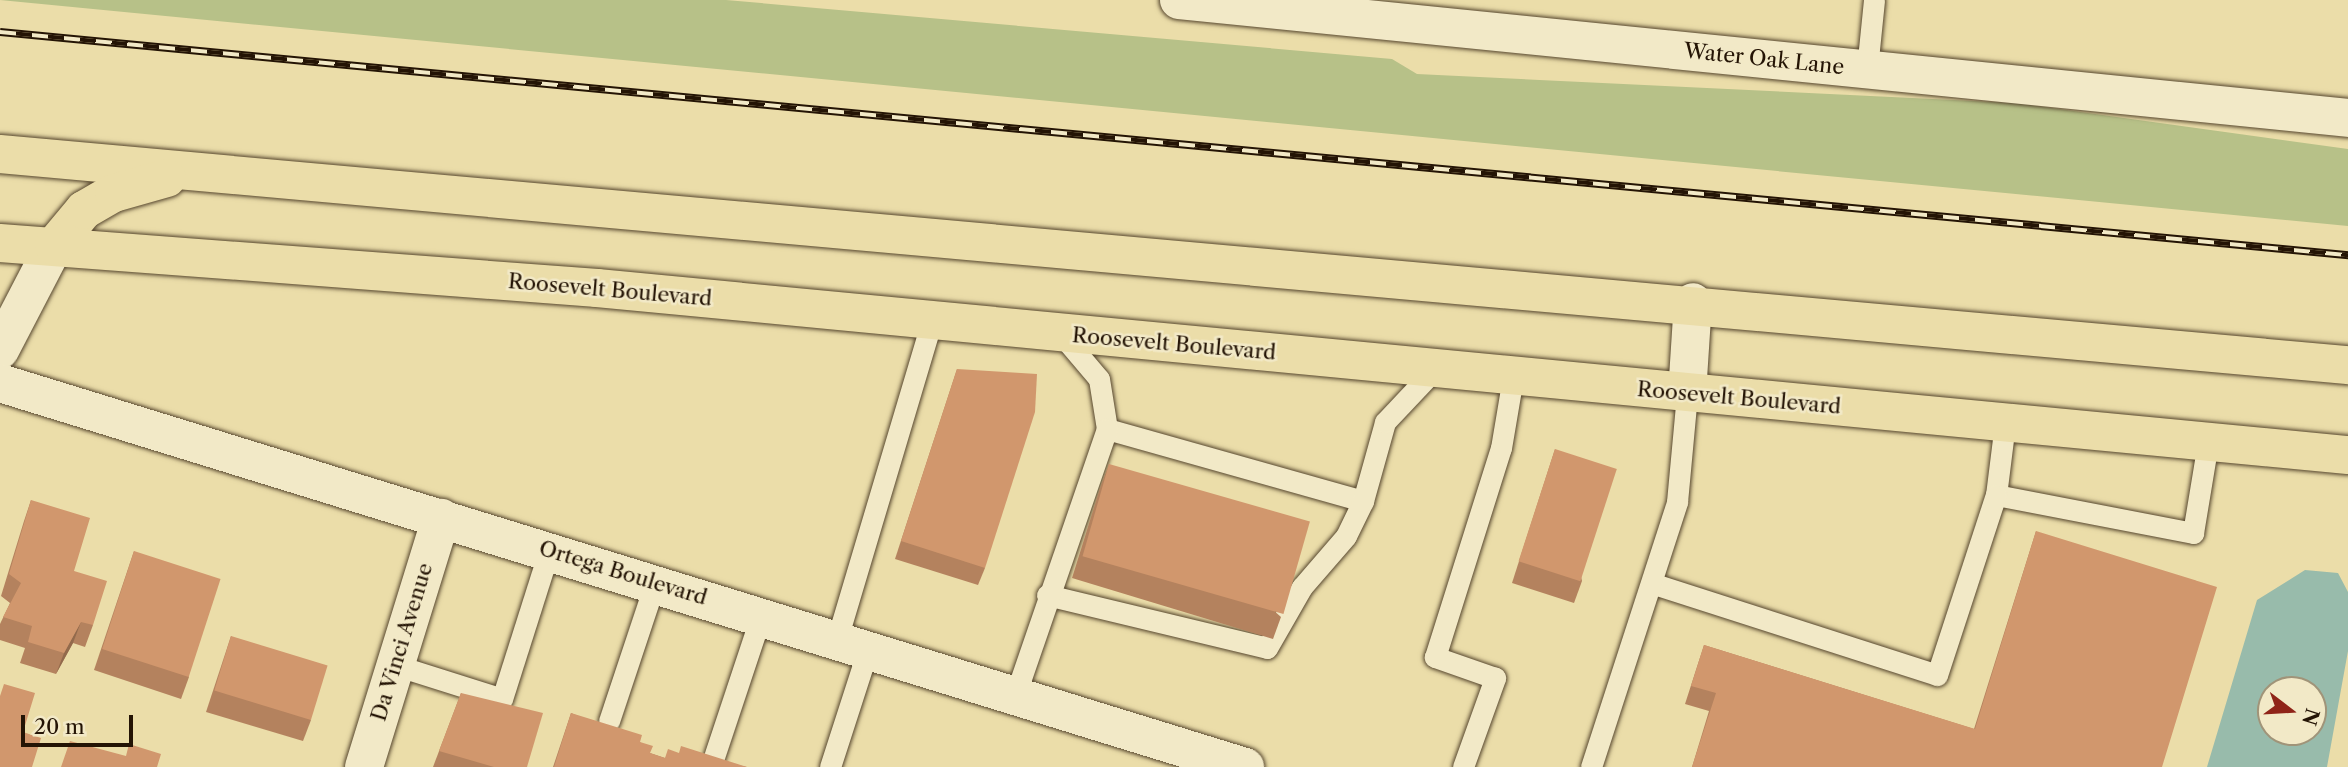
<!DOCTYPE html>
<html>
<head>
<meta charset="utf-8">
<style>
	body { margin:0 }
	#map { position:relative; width:2348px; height:767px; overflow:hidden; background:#ebdda9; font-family:"Libre Caslon Text",serif }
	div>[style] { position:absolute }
	.green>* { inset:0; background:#b7c188 }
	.water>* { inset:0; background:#98bbab }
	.roads { filter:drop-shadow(0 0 2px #56462e) drop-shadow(0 0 2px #56462e) }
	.service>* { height:21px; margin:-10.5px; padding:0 10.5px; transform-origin:10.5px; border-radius:10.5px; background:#f2e9c7 }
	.minor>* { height:38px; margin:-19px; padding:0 19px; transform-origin:19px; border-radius:19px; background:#f2e9c7 }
	.secondary>* { height:38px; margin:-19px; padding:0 19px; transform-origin:19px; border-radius:19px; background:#f2e9c7 }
	.trunk>* { height:38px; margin:-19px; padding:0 19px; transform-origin:19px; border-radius:19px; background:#ebdda9 }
	.rail>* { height:8px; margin-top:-4px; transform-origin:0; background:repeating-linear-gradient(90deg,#f2e9c7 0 16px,#241405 0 32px); box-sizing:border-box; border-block:2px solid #241405 }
	.wall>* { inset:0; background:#b4825e }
	.shaded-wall>* { inset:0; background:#926a4c }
	.building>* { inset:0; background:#d1976d; transform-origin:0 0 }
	span { translate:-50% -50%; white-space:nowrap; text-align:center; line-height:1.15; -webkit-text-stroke:5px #f2e9c7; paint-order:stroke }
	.street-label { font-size:21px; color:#241405 }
	.north { position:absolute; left:2257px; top:676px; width:70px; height:70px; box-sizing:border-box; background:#f2e9c7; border:2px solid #a09479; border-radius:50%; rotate:107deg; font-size:19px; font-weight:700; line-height:28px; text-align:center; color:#241405 }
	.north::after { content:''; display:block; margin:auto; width:24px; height:32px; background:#8f2418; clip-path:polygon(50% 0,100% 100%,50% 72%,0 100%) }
	.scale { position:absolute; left:21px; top:715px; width:112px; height:32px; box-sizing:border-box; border:4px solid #241405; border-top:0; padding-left:9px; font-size:21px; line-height:24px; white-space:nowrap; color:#241405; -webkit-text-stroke:5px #f2e9c7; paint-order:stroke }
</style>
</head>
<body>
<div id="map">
	<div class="green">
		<i style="clip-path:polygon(0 0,726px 0,1392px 59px,1417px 74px,2015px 103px,2348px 149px,2348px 226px)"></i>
	</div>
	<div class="water">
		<i style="clip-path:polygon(evenodd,2305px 570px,2338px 573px,2348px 592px,2348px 651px,2327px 767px,2207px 767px,2257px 600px,2305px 570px,2271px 690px,2313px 690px,2313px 732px,2271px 732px,2271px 690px)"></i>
	</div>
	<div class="roads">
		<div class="service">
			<i style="left:1867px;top:69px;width:69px;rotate:-84.2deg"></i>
			<i style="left:1060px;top:333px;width:60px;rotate:49.7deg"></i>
			<i style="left:1099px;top:379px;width:51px;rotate:80.9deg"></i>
			<i style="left:1107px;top:429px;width:266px;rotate:15.7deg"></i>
			<i style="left:2005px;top:423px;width:73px;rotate:97.1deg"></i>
			<i style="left:1996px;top:495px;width:201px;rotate:10.9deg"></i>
			<i style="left:2193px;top:533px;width:92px;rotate:-80.6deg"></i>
			<i style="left:1654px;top:584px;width:297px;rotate:17.8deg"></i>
			<i style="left:1937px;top:675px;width:189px;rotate:-71.9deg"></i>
			<i style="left:1047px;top:595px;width:226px;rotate:13.5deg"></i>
			<i style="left:1267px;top:648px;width:70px;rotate:-60.2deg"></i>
			<i style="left:1302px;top:587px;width:67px;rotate:-49.2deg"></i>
			<i style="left:1346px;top:536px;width:39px;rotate:-64deg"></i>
			<i style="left:1363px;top:501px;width:82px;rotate:-74.4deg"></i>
			<i style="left:1385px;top:422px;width:73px;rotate:-46.7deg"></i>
			<i style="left:837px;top:639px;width:332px;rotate:-73.4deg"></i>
			<i style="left:395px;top:665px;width:112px;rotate:17.6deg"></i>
			<i style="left:502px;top:699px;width:155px;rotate:-72.4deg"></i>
			<i style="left:1016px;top:693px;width:279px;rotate:-71deg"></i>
			<i style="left:609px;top:721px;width:145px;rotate:-71.6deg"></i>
			<i style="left:714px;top:757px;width:149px;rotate:-71.6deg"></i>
			<i style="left:830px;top:767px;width:124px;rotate:-72.1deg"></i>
			<i style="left:1463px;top:767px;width:95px;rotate:-70.2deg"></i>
			<i style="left:1495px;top:678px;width:64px;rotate:-160.7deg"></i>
			<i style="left:1435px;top:657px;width:219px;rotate:-72.5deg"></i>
			<i style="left:1501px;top:448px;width:72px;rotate:-80.4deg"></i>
			<i style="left:1591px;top:767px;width:279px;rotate:-72deg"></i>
			<i style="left:1677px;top:502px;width:108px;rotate:-84.7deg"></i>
		</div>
		<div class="minor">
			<i style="left:1179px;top:0;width:1175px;rotate:5.76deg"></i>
			<i style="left:1687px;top:394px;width:92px;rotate:-86.3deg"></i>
			<i style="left:364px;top:767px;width:261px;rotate:-72.8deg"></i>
		</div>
		<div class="secondary">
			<i style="left:0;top:350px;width:117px;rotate:-62.6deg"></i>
			<i style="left:0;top:383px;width:1303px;rotate:17.14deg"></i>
		</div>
		<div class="trunk">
			<i style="left:0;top:154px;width:2357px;rotate:5.14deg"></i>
			<i style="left:0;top:243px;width:599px;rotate:4.31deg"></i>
			<i style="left:597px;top:288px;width:1759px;rotate:5.45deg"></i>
			<i style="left:54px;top:246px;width:47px;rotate:-50.2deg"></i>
			<i style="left:84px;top:210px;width:34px;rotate:-30deg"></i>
			<i style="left:114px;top:193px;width:55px;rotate:-15.8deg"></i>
		</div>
	</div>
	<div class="rail">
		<i style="left:0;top:32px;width:2359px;rotate:5.43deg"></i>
	</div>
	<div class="wall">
		<i style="clip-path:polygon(957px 369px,985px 568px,978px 585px,895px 559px)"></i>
		<i style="clip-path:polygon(1555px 449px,1582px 581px,1574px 603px,1512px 583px)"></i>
		<i style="clip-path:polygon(1109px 464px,1281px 617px,1273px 639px,1072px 578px,1101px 485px)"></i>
		<i style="clip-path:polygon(31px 500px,74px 571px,93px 625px,85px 647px,73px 643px,56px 674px,20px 663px,25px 648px,0 640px,0 624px,10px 603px,1px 596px,24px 521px)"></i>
		<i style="clip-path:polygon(2036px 531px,2162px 767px,1692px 767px,1709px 711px,1685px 704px,1704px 645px,1974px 729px)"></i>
		<i style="clip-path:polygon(134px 551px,189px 677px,181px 699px,94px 670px)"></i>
		<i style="clip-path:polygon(231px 636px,311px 720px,303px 741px,206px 712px)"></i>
		<i style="clip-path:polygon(461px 693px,527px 767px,433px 767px)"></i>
		<i style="clip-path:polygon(571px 713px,640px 742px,650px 753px,665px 758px,679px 753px,747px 767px,553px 767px)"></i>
	</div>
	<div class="shaded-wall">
		<i style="clip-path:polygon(81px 622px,73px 643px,56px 674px,64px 653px)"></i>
	</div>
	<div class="building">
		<i style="clip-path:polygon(957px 369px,1037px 374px,1035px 412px,985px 568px,901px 541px)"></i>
		<i style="left:1555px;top:449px;width:65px;height:118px;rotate:18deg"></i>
		<i style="left:1109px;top:464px;width:209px;height:96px;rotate:16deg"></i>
		<i style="clip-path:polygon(31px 500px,90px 518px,74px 571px,107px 581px,93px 625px,81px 622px,64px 653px,28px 642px,32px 626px,3px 617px,21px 583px,9px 574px)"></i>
		<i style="clip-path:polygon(2036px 531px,2217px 587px,2162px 767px,1692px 767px,1716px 693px,1691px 686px,1704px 645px,1975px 729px)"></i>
		<i style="left:134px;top:551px;width:91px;height:103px;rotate:18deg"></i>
		<i style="left:231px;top:636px;width:101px;height:57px;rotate:17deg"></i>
		<i style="clip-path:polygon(4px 684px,35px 693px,23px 732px,41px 738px,32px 767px,0 767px,0 696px)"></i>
		<i style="clip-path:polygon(461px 693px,543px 713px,527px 767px,494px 767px,439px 751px)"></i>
		<i style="clip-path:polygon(571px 713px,642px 735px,640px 742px,653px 746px,650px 753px,665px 758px,668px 749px,679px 753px,681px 746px,747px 767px,554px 767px)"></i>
		<i style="clip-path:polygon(70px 741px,126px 756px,129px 744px,161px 754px,157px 767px,61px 767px)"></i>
	</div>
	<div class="street-label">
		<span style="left:1764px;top:59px;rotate:6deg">Water Oak Lane</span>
		<span style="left:610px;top:290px;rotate:5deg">Roosevelt Boulevard</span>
		<span style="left:1174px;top:344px;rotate:5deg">Roosevelt Boulevard</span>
		<span style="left:1739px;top:398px;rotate:5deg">Roosevelt Boulevard</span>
		<span style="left:623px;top:573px;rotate:17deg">Ortega Boulevard</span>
		<span style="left:402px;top:642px;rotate:-73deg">Da Vinci Avenue</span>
	</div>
	<div class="north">N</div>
	<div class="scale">20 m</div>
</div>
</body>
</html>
